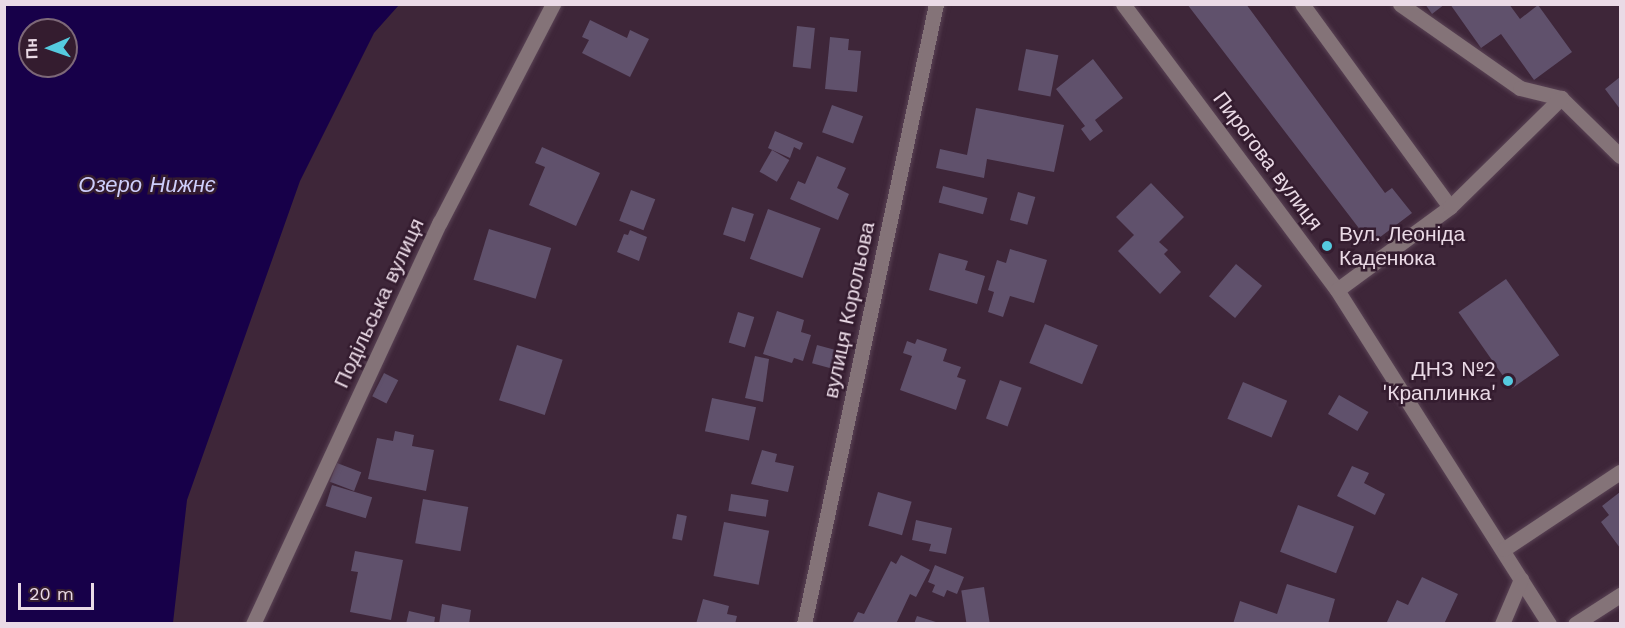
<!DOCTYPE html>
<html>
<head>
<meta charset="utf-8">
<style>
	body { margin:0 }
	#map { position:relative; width:1625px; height:628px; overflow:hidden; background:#3e2639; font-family:"Work Sans",sans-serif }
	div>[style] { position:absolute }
	.water>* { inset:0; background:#170049 }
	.building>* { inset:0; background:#60516c; transform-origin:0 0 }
	.roads { filter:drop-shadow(0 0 2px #5a4355) drop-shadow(0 0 2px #5a4355) }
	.minor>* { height:15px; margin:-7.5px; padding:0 7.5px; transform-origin:7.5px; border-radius:7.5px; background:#847378 }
	.dots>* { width:16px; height:16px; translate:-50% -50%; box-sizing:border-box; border:3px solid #341c2f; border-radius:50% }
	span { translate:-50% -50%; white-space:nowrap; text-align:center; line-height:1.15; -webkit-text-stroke:5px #341c2f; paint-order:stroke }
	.street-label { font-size:21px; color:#eadae6 }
	.poi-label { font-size:21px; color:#eadae6 }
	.left { translate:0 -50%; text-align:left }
	.right { translate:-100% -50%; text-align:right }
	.water-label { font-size:22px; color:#cecefb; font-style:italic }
	.frame { position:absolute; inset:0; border:6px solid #eadae6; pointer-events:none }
	.north { position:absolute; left:18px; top:18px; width:60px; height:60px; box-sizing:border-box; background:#341c2f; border:2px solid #7d6878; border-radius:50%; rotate:268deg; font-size:16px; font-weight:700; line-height:24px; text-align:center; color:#eadae6 }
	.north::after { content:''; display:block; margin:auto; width:21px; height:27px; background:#55cadf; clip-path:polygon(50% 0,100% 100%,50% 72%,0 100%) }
	.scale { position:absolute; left:18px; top:583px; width:76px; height:27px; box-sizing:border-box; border:3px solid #eadae6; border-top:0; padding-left:8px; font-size:18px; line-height:21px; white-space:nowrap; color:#eadae6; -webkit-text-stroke:4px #341c2f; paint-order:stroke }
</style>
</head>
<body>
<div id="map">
	<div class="water">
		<i style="clip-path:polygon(evenodd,4px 5px,399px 5px,374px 33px,300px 181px,187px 500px,173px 623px,5px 623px,4px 5px,30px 30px,66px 30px,66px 66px,30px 66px,30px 30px)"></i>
	</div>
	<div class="building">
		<i style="clip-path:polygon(1187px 4px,1246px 4px,1385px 193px,1392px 188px,1412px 213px,1371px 244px)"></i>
		<i style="clip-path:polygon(1425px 4px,1445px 4px,1432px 14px)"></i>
		<i style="clip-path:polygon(1450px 4px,1509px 4px,1520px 19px,1538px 5px,1572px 52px,1534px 80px,1501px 34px,1481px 48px)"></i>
		<i style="clip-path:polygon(590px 20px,627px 38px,630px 30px,649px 39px,630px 77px,582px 53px,589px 40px,582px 37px)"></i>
		<i style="left:797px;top:26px;width:18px;height:41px;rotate:6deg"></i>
		<i style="clip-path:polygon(830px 37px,849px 39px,848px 50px,861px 51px,857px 92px,825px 89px)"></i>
		<i style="left:1026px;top:49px;width:33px;height:42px;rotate:11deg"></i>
		<i style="clip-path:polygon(1093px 59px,1123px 98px,1095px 120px,1103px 131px,1090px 141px,1081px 129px,1085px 126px,1056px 89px)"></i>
		<i style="clip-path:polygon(1620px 77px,1620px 109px,1605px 89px)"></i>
		<i style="left:832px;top:105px;width:33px;height:29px;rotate:20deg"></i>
		<i style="clip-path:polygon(976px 108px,1064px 125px,1054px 172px,987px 159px,984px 178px,936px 168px,940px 149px,967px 155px)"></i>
		<i style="clip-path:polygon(775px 131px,803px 143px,800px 150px,794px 147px,790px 158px,768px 148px)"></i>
		<i style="clip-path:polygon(542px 147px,600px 173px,576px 226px,529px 205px,545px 167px,535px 163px)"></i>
		<i style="left:772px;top:150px;width:20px;height:25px;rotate:30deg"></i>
		<i style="clip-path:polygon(817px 156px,846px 168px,837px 188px,849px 194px,838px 220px,790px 199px,798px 181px,805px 184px)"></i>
		<i style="clip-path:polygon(1151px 183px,1184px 217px,1159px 242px,1168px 250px,1164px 254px,1181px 272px,1160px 294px,1118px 251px,1134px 235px,1116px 217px)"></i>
		<i style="left:943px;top:186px;width:46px;height:17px;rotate:15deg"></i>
		<i style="left:631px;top:190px;width:26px;height:33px;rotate:21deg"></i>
		<i style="left:1018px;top:192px;width:18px;height:29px;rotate:16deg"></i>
		<i style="left:732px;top:207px;width:23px;height:29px;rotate:18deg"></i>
		<i style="left:768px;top:209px;width:56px;height:53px;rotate:20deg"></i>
		<i style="left:489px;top:229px;width:65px;height:53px;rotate:17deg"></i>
		<i style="clip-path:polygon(630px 230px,647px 237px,639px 261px,617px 252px,624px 234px,628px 235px)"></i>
		<i style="clip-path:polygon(1010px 249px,1047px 260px,1034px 303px,1010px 296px,1003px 317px,988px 312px,994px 292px,988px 290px,997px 260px,1006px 263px)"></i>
		<i style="clip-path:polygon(939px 253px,968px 261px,965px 270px,985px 276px,977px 304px,929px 290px)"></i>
		<i style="left:1236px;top:264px;width:34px;height:42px;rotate:40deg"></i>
		<i style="left:1506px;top:279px;width:93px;height:58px;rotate:55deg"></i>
		<i style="clip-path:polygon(777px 311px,804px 320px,801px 332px,811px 335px,803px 361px,794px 358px,792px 363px,763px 354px)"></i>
		<i style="left:738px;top:312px;width:17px;height:32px;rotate:17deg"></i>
		<i style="left:1045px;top:324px;width:57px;height:42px;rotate:22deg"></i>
		<i style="clip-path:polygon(917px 339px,947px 349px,943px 361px,961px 367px,957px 377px,966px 380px,956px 410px,900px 390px,912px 356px,903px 353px,907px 341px,915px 344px)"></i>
		<i style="left:517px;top:345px;width:48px;height:58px;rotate:18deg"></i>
		<i style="left:817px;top:345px;width:23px;height:19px;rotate:15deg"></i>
		<i style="clip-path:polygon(755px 356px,769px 359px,763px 402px,745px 398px)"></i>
		<i style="left:384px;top:373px;width:16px;height:26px;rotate:27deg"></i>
		<i style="left:1000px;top:380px;width:23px;height:41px;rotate:20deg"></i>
		<i style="left:1243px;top:382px;width:48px;height:40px;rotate:23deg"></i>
		<i style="left:1339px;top:395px;width:34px;height:22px;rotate:30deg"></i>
		<i style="left:712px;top:398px;width:45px;height:34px;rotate:12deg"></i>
		<i style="clip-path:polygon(395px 431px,414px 435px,412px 446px,434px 450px,426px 491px,368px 479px,377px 438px,393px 441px)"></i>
		<i style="clip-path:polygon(762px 450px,777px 454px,775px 462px,794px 466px,788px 492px,751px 484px)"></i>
		<i style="left:337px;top:463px;width:26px;height:20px;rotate:21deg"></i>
		<i style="clip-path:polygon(1352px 466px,1369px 473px,1364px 483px,1385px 494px,1375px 515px,1337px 496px)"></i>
		<i style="left:332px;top:485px;width:42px;height:22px;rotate:17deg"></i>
		<i style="left:878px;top:492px;width:35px;height:35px;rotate:16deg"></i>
		<i style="clip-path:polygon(1620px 492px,1620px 548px,1601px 522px,1609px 515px,1602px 506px)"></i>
		<i style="left:731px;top:494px;width:38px;height:17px;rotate:9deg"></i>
		<i style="left:423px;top:499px;width:46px;height:45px;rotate:10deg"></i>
		<i style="left:1298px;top:505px;width:60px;height:50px;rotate:21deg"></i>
		<i style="left:677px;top:514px;width:10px;height:25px;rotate:11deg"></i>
		<i style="clip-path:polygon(916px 520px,952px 528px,946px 554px,929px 551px,931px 544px,912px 540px)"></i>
		<i style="left:724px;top:522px;width:46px;height:55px;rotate:11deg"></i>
		<i style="clip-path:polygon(355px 551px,403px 560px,391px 620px,350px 612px,358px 572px,351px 571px)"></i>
		<i style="clip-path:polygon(901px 555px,930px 570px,916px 597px,910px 594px,896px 624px,852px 624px,858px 612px,864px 614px,891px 561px,896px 564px)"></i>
		<i style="clip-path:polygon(935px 565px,964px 577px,957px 594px,947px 590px,944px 597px,932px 592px,935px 585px,928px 582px)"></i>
		<i style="clip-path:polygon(1422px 577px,1458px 594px,1444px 624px,1386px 624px,1397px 600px,1408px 605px)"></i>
		<i style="clip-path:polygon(1287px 584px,1335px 599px,1328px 624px,1233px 624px,1240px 601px,1277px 614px)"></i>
		<i style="left:984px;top:587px;width:37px;height:23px;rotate:81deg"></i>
		<i style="clip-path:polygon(703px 599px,729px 606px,727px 614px,737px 616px,735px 624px,696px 624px)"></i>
		<i style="clip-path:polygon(442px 604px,471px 610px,469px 624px,439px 624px)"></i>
		<i style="clip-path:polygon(409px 611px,435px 617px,434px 624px,406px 624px)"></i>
		<i style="clip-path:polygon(917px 616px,939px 623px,939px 624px,914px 624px)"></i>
	</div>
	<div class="roads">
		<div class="minor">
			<i style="left:1123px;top:4px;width:357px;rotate:53.2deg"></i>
			<i style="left:1337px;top:290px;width:396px;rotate:57.6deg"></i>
			<i style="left:1302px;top:4px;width:251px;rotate:53.9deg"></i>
			<i style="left:1450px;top:207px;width:140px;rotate:143.7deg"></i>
			<i style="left:1400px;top:4px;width:146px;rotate:35deg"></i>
			<i style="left:1520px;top:88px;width:42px;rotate:13.7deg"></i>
			<i style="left:1561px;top:98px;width:83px;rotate:44.5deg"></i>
			<i style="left:1450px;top:207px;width:156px;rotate:-44.5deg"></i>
			<i style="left:1504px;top:549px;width:139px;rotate:-33.6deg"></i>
			<i style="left:253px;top:624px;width:443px;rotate:-65.1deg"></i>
			<i style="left:440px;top:222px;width:246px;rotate:-62.6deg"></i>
			<i style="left:804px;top:624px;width:634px;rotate:-77.98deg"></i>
			<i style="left:1502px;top:624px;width:49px;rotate:-67.1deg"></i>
			<i style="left:1575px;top:624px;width:54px;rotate:-32.8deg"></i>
		</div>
	</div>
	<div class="dots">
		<i style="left:1327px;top:246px;background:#55cadf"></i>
		<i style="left:1508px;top:381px;background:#55cadf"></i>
	</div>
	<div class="street-label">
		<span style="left:1268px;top:161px;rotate:53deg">Пирогова вулиця</span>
		<span style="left:379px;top:303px;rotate:-65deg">Подільська вулиця</span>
		<span style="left:849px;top:310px;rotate:-78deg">вулиця Корольова</span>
	</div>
	<div class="poi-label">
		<span class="left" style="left:1339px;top:246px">Вул. Леоніда<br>Каденюка</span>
		<span class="right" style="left:1496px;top:381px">ДНЗ №2<br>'Краплинка'</span>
	</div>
	<div class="water-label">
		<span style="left:147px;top:185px">Озеро Нижнє</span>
	</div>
	<div class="frame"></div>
	<div class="north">Пн</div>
	<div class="scale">20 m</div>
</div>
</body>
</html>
